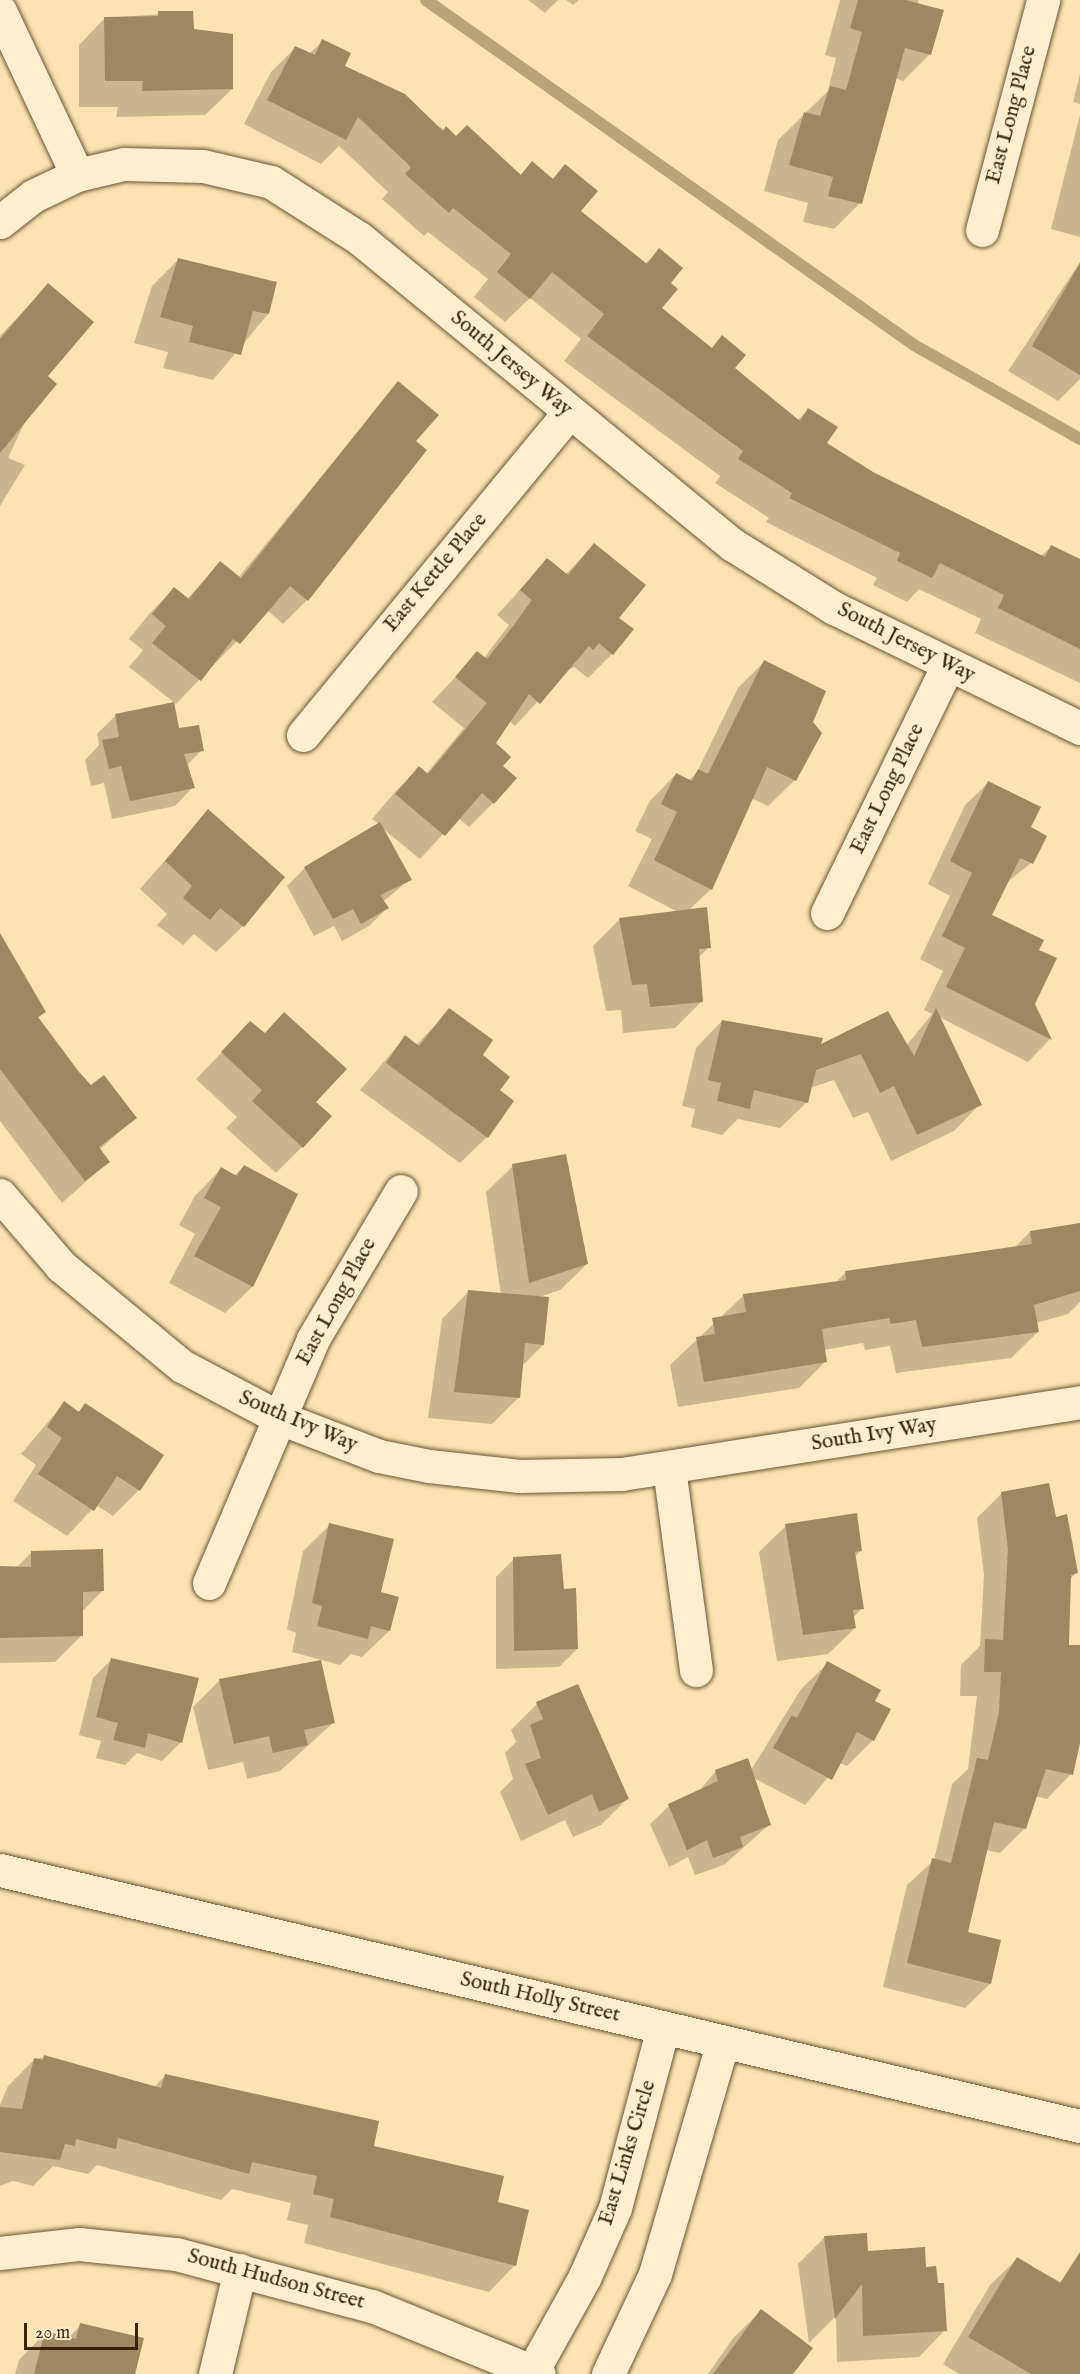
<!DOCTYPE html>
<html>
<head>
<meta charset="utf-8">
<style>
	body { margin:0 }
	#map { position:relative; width:1080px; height:2374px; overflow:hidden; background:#fde3b3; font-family:"IM FELL English",serif }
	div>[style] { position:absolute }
	.shadow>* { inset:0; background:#0003 }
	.stream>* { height:12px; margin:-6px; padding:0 6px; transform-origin:6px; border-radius:6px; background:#baa279 }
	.building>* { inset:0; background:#9e8761 }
	.roads { filter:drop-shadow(0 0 2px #695433) drop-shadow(0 0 2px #695433) }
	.minor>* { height:33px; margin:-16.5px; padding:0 16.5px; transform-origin:16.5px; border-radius:16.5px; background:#feedce }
	.secondary>* { height:33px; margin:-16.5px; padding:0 16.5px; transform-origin:16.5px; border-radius:16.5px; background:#feedce }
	span { translate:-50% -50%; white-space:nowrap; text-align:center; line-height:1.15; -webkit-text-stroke:5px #feedce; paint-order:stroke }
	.street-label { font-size:21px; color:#382408 }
	.scale { position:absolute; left:24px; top:2323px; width:114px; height:27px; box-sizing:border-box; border:3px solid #382408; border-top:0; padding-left:8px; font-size:18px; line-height:21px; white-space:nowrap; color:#382408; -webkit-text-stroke:4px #feedce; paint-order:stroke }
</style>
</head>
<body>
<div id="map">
	<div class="shadow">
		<i style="clip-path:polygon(528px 0,558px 0,545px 13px)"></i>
		<i style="clip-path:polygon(566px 0,579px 0,573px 5px)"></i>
		<i style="clip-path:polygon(840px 0,918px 0,930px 54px,903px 81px,895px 78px,860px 203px,834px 229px,803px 222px,808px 203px,764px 191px,778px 140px,828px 91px,836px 58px,825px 55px)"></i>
		<i style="clip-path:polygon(192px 12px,192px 30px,232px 89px,205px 115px,116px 117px,118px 107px,79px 107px,79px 45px,105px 18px)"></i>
		<i style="clip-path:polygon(323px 41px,343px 67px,519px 176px,532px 163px,552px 180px,565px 166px,579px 211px,645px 264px,659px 250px,669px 283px,660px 309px,711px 349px,722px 337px,733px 368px,797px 421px,808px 410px,825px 443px,872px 473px,1041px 556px,1051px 547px,1080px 561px,1080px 683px,975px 633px,981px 619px,919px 589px,907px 602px,873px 585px,877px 578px,766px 522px,769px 518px,715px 483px,720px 476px,564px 361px,581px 339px,530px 298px,505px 322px,474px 297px,488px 279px,428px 232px,424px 236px,382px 199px,388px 192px,339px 146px,321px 164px,244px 124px,271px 72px,295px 48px,309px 54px)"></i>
		<i style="clip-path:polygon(1080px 74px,1080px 104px,1073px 102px)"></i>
		<i style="clip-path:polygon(1080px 115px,1080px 237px,1051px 229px)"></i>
		<i style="clip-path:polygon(179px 259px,268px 314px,213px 380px,163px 368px,168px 352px,134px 343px,152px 286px)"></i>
		<i style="clip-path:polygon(1080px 262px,1080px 379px,1058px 401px,1008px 371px)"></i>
		<i style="clip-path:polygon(48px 285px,46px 376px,8px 458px,25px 465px,0 506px,0 336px)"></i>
		<i style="clip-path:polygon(398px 383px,414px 441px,307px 600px,283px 624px,267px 610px,176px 704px,129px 667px,143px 650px,129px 639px,150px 613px,174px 589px,187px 599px,220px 563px,238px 578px)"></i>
		<i style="clip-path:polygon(594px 545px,617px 618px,612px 654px,588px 678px,574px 667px,566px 671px,515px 726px,509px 721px,494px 744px,501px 767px,493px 803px,469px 827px,458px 818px,420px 859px,381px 827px,410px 879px,383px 902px,387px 908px,369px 926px,342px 941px,334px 926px,314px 936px,287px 886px,305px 868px,379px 824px,372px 819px,395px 792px,419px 768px,426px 774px,464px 728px,432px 702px,478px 653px,484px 658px,509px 625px,497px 615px,547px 560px,566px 574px)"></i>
		<i style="clip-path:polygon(764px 662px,811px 722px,795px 780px,768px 806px,751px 798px,711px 889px,689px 910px,709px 947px,698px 958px,702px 1001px,675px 1028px,623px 1033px,621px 1010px,606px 1011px,593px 946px,619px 920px,678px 912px,628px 886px,652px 839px,635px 831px,650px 801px,676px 774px,688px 781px,697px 772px,738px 688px)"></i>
		<i style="clip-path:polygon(115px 716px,202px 750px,188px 764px,193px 787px,175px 806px,112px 819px,104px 783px,91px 786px,85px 760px,99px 745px,97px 734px)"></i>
		<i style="clip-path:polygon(988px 783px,1029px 828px,1031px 863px,1005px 884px,990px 916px,1037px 951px,1033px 1004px,1050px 1039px,1028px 1062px,939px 1017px,980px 1104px,954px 1131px,891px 1161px,868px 1112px,853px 1118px,834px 1080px,810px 1088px,807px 1102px,780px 1128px,738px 1119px,722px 1135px,691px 1127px,695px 1109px,682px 1106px,696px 1048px,722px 1021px,819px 1046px,906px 1046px,932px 1014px,924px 1010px,943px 971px,920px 959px,950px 896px,928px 884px,965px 805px)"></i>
		<i style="clip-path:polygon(208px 811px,243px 926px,216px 952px,194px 934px,183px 945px,157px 925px,167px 914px,140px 889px)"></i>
		<i style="clip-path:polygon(0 939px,44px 1012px,37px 1019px,90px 1087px,135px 1118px,99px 1150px,108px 1162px,62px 1203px,0 1121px)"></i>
		<i style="clip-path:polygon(450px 1010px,498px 1091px,487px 1137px,460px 1163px,360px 1090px,405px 1037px,416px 1045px)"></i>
		<i style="clip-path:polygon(250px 1023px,314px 1103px,302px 1147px,276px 1173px,226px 1128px,237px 1117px,196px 1079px)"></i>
		<i style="clip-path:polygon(244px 1166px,296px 1195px,252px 1287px,225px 1313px,169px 1283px,195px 1234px,179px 1225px,195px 1196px,221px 1169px,234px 1176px)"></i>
		<i style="clip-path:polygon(513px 1166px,587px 1264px,560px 1290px,536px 1298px,543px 1345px,522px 1366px,519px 1397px,492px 1424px,428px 1418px,442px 1319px,468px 1292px,501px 1295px,486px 1192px)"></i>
		<i style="clip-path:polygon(1080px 1225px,1080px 1302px,1068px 1314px,1036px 1323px,1038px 1332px,1011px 1358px,896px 1373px,890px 1346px,865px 1350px,863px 1343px,824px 1350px,825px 1362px,799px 1388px,678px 1407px,670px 1365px,744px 1295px,835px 1283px,845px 1273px,1014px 1248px,1030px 1232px)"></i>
		<i style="clip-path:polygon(64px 1403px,78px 1412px,86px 1405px,139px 1490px,113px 1516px,96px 1505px,67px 1536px,13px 1501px,36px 1465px,21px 1454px)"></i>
		<i style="clip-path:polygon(1002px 1493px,1055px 1519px,1076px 1573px,1069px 1580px,1067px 1646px,1080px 1646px,1080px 1736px,1071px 1774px,1047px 1799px,1035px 1796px,1024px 1829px,1000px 1853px,986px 1850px,966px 1934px,990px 1984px,965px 2008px,883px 1987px,907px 1885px,934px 1860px,952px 1784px,968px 1769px,977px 1696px,960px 1696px,961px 1665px,980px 1646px,984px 1575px,977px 1518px)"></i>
		<i style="clip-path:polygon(330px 1525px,379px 1593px,389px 1631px,362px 1657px,351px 1654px,340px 1665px,292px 1652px,296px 1633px,287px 1629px,303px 1551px)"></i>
		<i style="clip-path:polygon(786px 1526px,861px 1550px,855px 1557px,862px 1608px,853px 1618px,855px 1628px,828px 1654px,777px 1661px,759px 1552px)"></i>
		<i style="clip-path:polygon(32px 1552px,103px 1590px,82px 1612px,82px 1635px,55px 1662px,0 1663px,0 1568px,16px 1568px)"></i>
		<i style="clip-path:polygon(514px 1559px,562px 1590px,577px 1649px,559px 1667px,496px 1669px,496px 1577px)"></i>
		<i style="clip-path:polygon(111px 1660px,197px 1679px,180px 1743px,162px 1761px,137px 1753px,125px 1765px,96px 1758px,101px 1741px,79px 1735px,93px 1678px)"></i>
		<i style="clip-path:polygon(828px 1663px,873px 1740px,847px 1766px,840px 1763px,805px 1805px,754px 1778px,770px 1824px,724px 1865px,695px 1875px,688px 1857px,669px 1867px,650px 1824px,669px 1806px,698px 1792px,716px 1771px,751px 1770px,801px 1689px)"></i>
		<i style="clip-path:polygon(220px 1680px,333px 1723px,280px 1771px,247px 1779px,243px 1762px,208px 1770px,193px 1707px)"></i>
		<i style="clip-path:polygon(537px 1704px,627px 1799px,601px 1825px,573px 1837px,565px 1820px,521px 1841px,500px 1792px,513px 1779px,505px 1753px,516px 1742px,511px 1730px)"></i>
		<i style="clip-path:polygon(45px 2057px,154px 2087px,165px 2076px,372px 2147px,496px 2203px,515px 2265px,489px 2292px,304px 2243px,308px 2225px,287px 2220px,291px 2203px,232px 2189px,221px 2200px,97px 2165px,88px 2174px,53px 2166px,33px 2186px,13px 2181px,0 2186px,0 2105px,8px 2086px,35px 2059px)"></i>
		<i style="clip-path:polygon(825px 2237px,924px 2269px,945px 2330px,919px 2357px,837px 2362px,836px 2316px,809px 2343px,798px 2264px)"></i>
		<i style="clip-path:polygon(1017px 2259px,1080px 2292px,1080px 2374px,959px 2374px,943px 2364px,990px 2285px)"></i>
		<i style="clip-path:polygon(761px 2311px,791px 2374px,708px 2374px,734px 2337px)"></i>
		<i style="clip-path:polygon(81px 2325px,133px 2374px,15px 2374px,19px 2360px,45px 2333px,67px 2339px)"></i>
	</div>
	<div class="stream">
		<i style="left:426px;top:0;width:598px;rotate:35.26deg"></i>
		<i style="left:914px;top:345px;width:191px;rotate:29.5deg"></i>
	</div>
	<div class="building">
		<i style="clip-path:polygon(858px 0,905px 0,944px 10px,931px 55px,905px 48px,862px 204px,828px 196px,833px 177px,789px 165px,804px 112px,820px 116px,830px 86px,846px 90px,862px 32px,850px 28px)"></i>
		<i style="clip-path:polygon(158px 11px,193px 11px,194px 29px,233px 34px,233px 89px,142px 91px,143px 81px,105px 81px,104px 17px,158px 16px)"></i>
		<i style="clip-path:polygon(322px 39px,351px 53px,345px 66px,405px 94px,443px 131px,446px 126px,456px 136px,467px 125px,521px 175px,532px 161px,553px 179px,565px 164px,598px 191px,581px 211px,647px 264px,659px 248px,683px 268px,671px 283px,678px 289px,662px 308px,712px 348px,722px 335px,746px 355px,735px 368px,800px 421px,808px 408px,838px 427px,827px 443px,873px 472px,1045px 557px,1051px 545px,1080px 559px,1080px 649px,998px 608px,1004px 595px,940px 563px,932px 578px,897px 561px,900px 553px,789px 498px,792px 493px,738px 459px,743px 451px,587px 336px,604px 314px,552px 272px,530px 299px,497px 272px,511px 254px,453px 208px,449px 213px,405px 174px,411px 167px,358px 117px,346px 140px,267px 100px,295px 46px,315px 55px)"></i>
		<i style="clip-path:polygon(178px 258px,277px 282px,269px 314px,253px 311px,241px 355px,189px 342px,193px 326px,160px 317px)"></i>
		<i style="clip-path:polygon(1080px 263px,1080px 375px,1032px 346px)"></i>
		<i style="clip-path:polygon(48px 283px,94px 322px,48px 376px,57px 384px,0 453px,0 339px)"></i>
		<i style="clip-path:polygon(398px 381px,439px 415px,416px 441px,427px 450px,308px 601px,290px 586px,240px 644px,233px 639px,201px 681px,152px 643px,166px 626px,152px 614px,174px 587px,189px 599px,220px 561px,241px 578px)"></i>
		<i style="clip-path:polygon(594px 543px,646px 585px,619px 618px,634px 629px,613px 655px,599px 643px,593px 650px,589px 646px,540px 704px,529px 694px,496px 743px,511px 757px,503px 766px,517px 778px,494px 804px,482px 793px,445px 836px,395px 794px,419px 766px,428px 774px,487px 703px,455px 677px,477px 651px,487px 659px,514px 625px,532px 600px,520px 590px,547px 558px,568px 575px)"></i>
		<i style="clip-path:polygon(764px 660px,826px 691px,813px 722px,822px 733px,796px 781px,767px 767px,712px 890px,654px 860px,677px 812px,661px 804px,676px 773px,692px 781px,698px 769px,708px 774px)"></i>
		<i style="clip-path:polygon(174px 702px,179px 728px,199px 725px,204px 751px,184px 754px,195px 788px,130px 801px,121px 766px,109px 769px,102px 740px,119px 737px,115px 714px)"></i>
		<i style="clip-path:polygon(988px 781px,1041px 807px,1031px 827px,1047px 836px,1033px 864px,1020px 858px,992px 915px,1044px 940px,1039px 950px,1057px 958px,1035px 1004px,1052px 1040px,946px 987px,965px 948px,942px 936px,972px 873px,950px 861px)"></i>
		<i style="clip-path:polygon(208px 809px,285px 877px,244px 927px,220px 908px,210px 920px,183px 898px,192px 886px,165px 861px)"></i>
		<i style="clip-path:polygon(380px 822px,412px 880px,380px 895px,389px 908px,361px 924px,353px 909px,333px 919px,304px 867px)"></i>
		<i style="clip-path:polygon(707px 907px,711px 948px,699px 949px,703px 1002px,650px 1007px,647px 984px,632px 985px,619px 918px)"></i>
		<i style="clip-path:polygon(0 933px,46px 1012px,38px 1017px,79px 1072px,91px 1085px,104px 1075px,137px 1118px,99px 1147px,110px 1162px,85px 1181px,0 1069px)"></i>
		<i style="clip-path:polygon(449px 1008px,493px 1040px,483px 1055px,510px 1077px,500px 1090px,514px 1101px,488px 1138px,386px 1063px,405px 1035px,419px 1046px)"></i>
		<i style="clip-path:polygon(936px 1008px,982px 1105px,917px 1135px,894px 1086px,880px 1093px,861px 1054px,816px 1070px,808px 1103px,754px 1090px,750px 1109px,717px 1101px,721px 1083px,708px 1080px,722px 1020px,823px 1038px,821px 1044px,888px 1011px,914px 1056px)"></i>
		<i style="clip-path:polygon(284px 1012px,347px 1069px,316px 1102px,332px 1116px,303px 1148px,252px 1101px,262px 1090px,221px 1052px,250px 1021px,265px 1033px)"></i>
		<i style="clip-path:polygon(566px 1154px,588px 1264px,529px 1283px,512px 1164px)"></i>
		<i style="clip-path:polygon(244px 1165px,298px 1194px,253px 1287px,194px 1256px,221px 1207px,204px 1198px,221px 1167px,237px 1176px)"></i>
		<i style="clip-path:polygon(1080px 1223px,1080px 1291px,1034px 1305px,1039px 1332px,922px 1347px,916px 1320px,891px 1324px,889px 1318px,822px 1329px,827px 1362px,704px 1382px,696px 1337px,715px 1334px,712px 1318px,746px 1312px,743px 1294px,846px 1280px,845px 1271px,1032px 1244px,1030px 1231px)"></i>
		<i style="clip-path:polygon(468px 1290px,549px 1297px,544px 1345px,525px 1343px,520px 1398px,454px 1392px)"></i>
		<i style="clip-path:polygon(64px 1401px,79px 1412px,85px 1403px,164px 1455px,140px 1491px,117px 1476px,94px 1511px,38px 1474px,62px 1438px,47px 1427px)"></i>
		<i style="clip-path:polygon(1049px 1483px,1056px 1517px,1067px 1514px,1078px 1573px,1071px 1575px,1069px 1645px,1080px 1645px,1080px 1743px,1073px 1775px,1046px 1769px,1026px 1829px,994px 1822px,968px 1932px,1001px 1940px,991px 1984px,907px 1963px,932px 1858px,951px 1863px,977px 1758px,988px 1760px,999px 1712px,1001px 1672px,984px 1672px,985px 1639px,1003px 1640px,1008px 1549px,1001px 1492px)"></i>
		<i style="clip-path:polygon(857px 1513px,862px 1551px,855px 1552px,864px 1609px,853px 1610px,856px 1628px,803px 1635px,785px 1524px)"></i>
		<i style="clip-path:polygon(329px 1523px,394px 1539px,381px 1592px,399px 1597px,390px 1631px,371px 1626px,368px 1639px,317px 1626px,322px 1606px,312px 1603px)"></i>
		<i style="clip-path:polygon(103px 1549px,104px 1591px,83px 1592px,83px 1636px,0 1638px,0 1566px,31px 1567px,31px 1551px)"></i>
		<i style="clip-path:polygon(561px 1554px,564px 1589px,576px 1588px,578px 1649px,514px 1651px,513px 1557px)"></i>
		<i style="clip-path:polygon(111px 1658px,199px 1678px,182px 1743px,148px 1733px,145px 1748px,113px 1740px,118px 1723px,96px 1717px)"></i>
		<i style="clip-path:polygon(321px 1660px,335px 1723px,304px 1730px,308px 1745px,273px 1753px,269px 1736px,234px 1744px,219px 1679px)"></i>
		<i style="clip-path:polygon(827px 1661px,881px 1690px,875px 1701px,891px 1709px,874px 1741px,857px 1732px,832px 1780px,773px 1748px,792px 1715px,797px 1718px)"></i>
		<i style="clip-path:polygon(578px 1684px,629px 1799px,599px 1812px,592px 1794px,548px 1815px,525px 1764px,541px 1758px,530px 1725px,543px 1719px,536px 1702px)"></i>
		<i style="clip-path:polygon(748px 1758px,771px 1825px,740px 1837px,743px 1847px,713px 1858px,707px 1840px,687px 1850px,668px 1804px,718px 1781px,715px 1770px)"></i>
		<i style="clip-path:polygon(44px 2055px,161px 2088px,165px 2074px,379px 2121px,374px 2146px,504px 2176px,498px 2202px,529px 2210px,516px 2266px,330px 2217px,334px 2199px,313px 2194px,317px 2176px,252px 2162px,249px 2174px,118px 2138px,116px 2149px,76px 2139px,75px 2146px,65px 2144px,60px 2160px,0 2152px,0 2107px,22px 2109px,34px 2058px,43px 2060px)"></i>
		<i style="clip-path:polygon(867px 2233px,868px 2251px,925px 2247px,926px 2267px,936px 2266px,938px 2283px,944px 2283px,947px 2331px,863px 2336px,862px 2284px,835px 2319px,824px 2236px)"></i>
		<i style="clip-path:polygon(1080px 2252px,1080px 2374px,1031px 2374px,968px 2337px,1017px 2257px,1060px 2283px)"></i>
		<i style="clip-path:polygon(761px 2309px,813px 2348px,793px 2374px,713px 2374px)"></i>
		<i style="clip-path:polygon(80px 2323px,144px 2338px,135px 2374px,34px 2374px,45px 2331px,76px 2339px)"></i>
	</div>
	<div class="roads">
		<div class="minor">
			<i style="left:0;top:11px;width:181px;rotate:64.8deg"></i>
			<i style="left:0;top:222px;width:42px;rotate:-38.2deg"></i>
			<i style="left:33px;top:196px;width:49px;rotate:-25.5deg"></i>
			<i style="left:77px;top:175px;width:48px;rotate:-13.2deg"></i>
			<i style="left:124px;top:164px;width:79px;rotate:1.5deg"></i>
			<i style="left:203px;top:166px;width:70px;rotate:13.2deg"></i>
			<i style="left:271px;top:182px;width:104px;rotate:32.5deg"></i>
			<i style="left:359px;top:238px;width:484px;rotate:39.4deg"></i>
			<i style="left:733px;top:545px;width:119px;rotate:32deg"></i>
			<i style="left:834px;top:608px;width:274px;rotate:26deg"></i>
			<i style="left:982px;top:230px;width:238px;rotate:-75.1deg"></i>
			<i style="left:303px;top:735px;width:418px;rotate:-50.5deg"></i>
			<i style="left:827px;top:913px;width:276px;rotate:-64deg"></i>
			<i style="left:0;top:1195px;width:94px;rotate:49.3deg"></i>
			<i style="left:61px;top:1266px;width:157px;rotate:39.6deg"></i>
			<i style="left:182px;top:1366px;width:111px;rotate:28deg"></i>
			<i style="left:280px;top:1418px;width:106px;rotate:21deg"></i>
			<i style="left:379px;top:1456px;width:51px;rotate:11.3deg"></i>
			<i style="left:429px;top:1466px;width:91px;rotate:6.3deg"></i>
			<i style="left:519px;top:1476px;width:103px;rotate:-1.1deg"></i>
			<i style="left:622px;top:1474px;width:464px;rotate:-8.9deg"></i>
			<i style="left:669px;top:1468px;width:204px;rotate:82.4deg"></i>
			<i style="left:209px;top:1583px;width:265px;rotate:-66.9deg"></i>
			<i style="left:313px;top:1339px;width:172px;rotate:-59.3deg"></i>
			<i style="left:0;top:2253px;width:80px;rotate:-6.5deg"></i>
			<i style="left:79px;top:2244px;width:98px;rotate:5.9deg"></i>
			<i style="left:176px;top:2254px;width:203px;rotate:14.9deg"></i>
			<i style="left:372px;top:2306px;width:180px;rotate:22.2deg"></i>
			<i style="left:533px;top:2370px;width:107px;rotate:-61deg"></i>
			<i style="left:585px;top:2276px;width:74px;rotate:-66.2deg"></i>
			<i style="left:615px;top:2208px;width:186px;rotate:-75.1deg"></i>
			<i style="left:215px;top:2374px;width:107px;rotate:-76.5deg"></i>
			<i style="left:608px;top:2374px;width:110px;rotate:-64.8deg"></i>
			<i style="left:655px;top:2274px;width:242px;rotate:-73.7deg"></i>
		</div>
		<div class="secondary">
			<i style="left:0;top:1870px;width:1110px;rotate:13.34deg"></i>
		</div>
	</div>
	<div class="street-label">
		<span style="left:1012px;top:115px;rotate:-75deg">East Long Place</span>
		<span style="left:511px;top:364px;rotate:40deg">South Jersey Way</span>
		<span style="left:436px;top:573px;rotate:-50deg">East Kettle Place</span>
		<span style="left:906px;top:643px;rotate:27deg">South Jersey Way</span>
		<span style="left:888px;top:789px;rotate:-64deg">East Long Place</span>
		<span style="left:337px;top:1302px;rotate:-61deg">East Long Place</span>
		<span style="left:298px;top:1422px;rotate:23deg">South Ivy Way</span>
		<span style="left:874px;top:1435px;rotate:-9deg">South Ivy Way</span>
		<span style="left:540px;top:1998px;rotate:13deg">South Holly Street</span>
		<span style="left:628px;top:2153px;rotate:-73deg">East Links Circle</span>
		<span style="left:276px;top:2280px;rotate:15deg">South Hudson Street</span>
	</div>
	<div class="scale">20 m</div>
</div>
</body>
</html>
